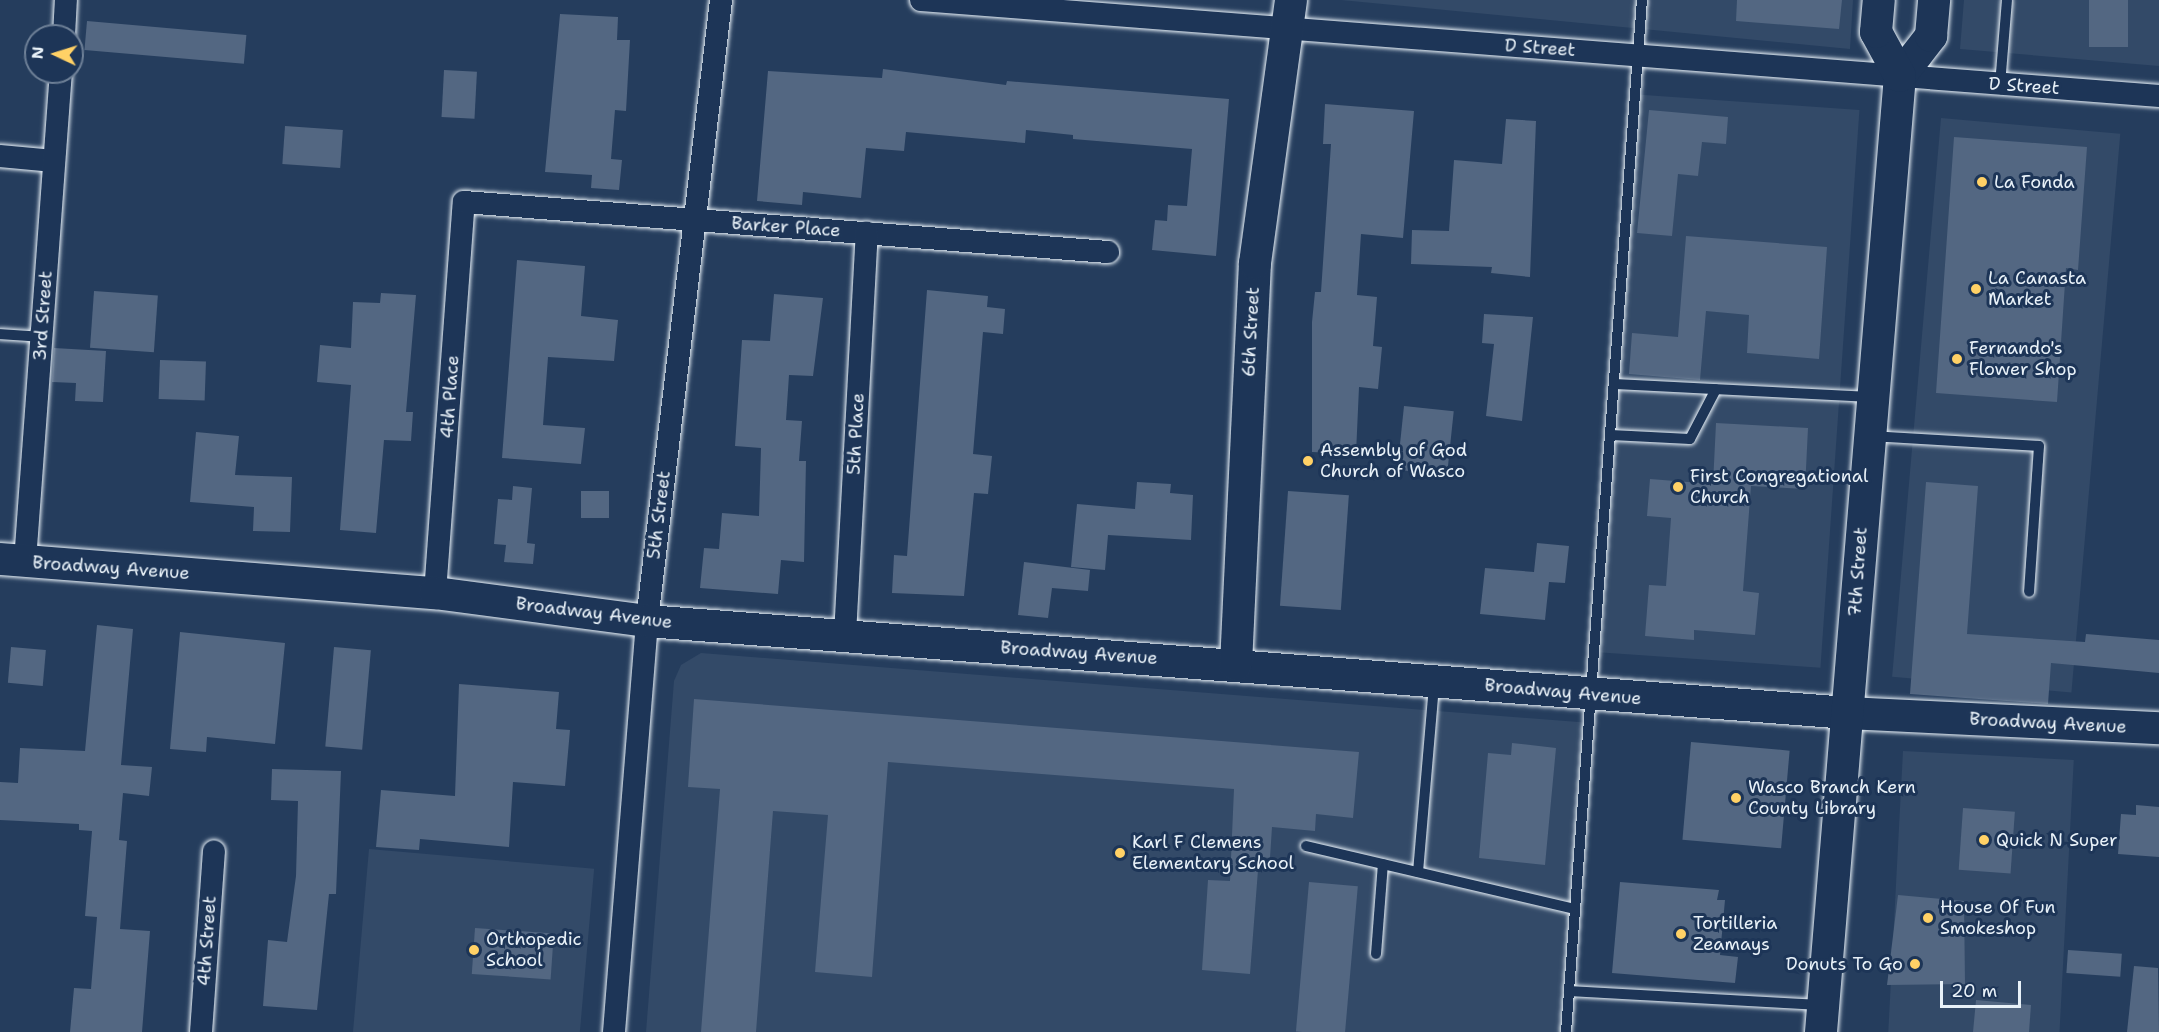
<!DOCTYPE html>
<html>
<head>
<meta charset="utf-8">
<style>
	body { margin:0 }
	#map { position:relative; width:2159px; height:1032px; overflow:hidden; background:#253d5d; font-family:"Shantell Sans",sans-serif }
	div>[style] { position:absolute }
	.built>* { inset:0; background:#334a68; transform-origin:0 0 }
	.building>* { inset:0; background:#536782; transform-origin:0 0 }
	.roads { filter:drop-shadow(0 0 2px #e8f1f8) drop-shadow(0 0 2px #e8f1f8) }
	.lane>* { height:10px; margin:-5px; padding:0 5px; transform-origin:5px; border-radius:5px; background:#1d3557 }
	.street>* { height:22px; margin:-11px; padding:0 11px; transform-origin:11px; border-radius:11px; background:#1d3557 }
	.secondary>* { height:32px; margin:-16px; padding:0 16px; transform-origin:16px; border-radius:16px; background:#1d3557 }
	.dots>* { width:16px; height:16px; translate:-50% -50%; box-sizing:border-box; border:3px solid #1d3557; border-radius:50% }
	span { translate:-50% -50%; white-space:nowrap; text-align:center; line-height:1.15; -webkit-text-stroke:6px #1d3557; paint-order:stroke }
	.street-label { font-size:18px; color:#e8f1f8 }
	.poi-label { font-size:18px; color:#e8f1f8 }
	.left { translate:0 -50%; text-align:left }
	.right { translate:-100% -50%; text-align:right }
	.north { position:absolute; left:24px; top:24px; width:60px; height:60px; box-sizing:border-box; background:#1d3557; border:2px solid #6e8097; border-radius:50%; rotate:274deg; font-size:16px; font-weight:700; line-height:24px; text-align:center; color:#e8f1f8 }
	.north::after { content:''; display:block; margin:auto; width:21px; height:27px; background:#ffd166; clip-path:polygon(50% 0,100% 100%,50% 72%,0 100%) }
	.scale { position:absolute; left:1940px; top:981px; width:81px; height:27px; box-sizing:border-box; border:3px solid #e8f1f8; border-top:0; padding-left:8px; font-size:18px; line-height:21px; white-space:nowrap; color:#e8f1f8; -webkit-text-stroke:4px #1d3557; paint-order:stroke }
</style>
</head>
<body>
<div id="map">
	<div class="built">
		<i style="clip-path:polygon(1341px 0,1853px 0,1850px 49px)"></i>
		<i style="clip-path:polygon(1964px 0,2159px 0,2159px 66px,1960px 49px)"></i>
		<i style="left:1630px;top:94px;width:230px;height:559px;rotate:4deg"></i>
		<i style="left:1941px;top:118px;width:180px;height:561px;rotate:5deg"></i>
		<i style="clip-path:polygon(701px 653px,1591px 723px,1566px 1032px,646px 1032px,674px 681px,681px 665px)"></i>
		<i style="left:1903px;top:751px;width:171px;height:282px;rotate:3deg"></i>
		<i style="left:369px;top:849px;width:226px;height:184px;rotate:5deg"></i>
	</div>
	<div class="building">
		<i style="clip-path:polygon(1737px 0,1842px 0,1839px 29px,1736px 21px)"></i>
		<i style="left:2089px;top:0;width:39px;height:47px"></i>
		<i style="clip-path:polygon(560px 14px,618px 17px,617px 40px,630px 40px,626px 111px,615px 110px,611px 159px,622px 160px,619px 190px,591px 188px,592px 175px,545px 172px)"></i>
		<i style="left:87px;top:21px;width:160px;height:29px;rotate:5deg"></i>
		<i style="clip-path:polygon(883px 69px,1006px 85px,1007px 81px,1229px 99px,1216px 256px,1152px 250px,1155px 220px,1167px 221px,1168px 205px,1187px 206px,1192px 149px,1073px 139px,1073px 135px,1026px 130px,1025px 143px,906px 132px,904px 151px,866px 148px,861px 198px,803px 192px,802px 205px,757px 201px,768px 71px,882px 78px)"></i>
		<i style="left:444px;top:70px;width:33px;height:47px;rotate:3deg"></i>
		<i style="clip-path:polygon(1325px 104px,1414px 111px,1403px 238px,1361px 234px,1357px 295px,1377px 297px,1373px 346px,1382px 347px,1378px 389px,1359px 387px,1356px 454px,1312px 452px,1312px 322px,1315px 292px,1321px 292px,1331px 144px,1323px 144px)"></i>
		<i style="clip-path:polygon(1649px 110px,1728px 117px,1726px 144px,1702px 142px,1698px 176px,1678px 174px,1672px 236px,1637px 233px)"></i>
		<i style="clip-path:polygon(1506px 119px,1536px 121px,1530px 277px,1491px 273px,1492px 267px,1411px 264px,1412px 230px,1449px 231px,1454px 160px,1502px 164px)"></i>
		<i style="left:285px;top:126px;width:58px;height:38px;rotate:4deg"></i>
		<i style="clip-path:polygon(1954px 137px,2087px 147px,2078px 270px,2066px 268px,2057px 402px,1936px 393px)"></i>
		<i style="clip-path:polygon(1686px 236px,1827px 247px,1819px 359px,1747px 353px,1749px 315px,1706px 311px,1700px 380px,1629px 374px,1632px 333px,1678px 337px)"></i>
		<i style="clip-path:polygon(517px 260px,585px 266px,581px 316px,618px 320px,614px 361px,548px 357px,543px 425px,585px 428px,581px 464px,502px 458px)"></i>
		<i style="clip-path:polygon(927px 290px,988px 296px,987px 307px,1005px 309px,1003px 334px,983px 332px,973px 454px,992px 456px,988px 494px,974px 493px,964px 596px,892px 593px,894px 555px,907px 556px)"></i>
		<i style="left:94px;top:291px;width:64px;height:57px;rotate:4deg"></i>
		<i style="clip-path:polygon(381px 293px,416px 295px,406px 412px,413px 412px,411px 441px,384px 440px,376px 533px,340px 530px,351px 385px,317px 382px,320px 345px,351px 348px,353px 302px,380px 303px)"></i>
		<i style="clip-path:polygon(774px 294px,823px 298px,813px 376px,789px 375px,786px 420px,802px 421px,799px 461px,806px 461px,804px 562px,781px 560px,778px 594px,700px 588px,704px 548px,719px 549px,722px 513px,759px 516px,761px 448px,735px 446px,742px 340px,770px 341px)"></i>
		<i style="clip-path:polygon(1484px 314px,1533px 317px,1522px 421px,1486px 416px,1494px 344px,1482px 343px)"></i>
		<i style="clip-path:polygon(54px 348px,106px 351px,103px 402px,75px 401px,76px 383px,52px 382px)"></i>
		<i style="left:160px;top:360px;width:46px;height:39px;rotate:2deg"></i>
		<i style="left:1404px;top:406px;width:50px;height:64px;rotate:6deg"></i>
		<i style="clip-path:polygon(1716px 423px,1808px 428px,1805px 489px,1751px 486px,1743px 591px,1759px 593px,1755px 635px,1694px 630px,1694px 640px,1645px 636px,1649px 585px,1666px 586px,1671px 518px,1647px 516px,1650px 479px,1713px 484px)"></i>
		<i style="clip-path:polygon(196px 432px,239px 436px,235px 475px,292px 477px,290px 532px,253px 531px,254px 507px,190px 502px)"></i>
		<i style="clip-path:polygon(1137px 482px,1171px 484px,1170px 493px,1193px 495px,1191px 540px,1108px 535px,1105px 570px,1071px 567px,1077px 504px,1135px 509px)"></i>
		<i style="clip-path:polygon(1926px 482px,1978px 486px,1967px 634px,2085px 642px,2086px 634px,2159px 640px,2159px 673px,2051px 663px,2048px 704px,1910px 694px)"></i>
		<i style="clip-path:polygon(513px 486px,532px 488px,527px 543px,535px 544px,533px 564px,504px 562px,506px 545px,494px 544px,498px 499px,512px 500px)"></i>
		<i style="left:581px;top:491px;width:28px;height:27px"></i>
		<i style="left:1288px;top:491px;width:61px;height:115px;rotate:4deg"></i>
		<i style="clip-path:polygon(1537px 543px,1569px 546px,1565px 583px,1549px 582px,1545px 620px,1480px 614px,1485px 568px,1534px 572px)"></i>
		<i style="clip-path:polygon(1024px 562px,1090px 570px,1088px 591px,1052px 588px,1048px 618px,1018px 615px)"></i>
		<i style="clip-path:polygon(97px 625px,133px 629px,121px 765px,152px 767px,149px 796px,123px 793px,119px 840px,127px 841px,120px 929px,150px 931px,142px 1032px,70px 1032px,74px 988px,91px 989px,97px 917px,85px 916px,92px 831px,79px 830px,79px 824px,0 820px,0 782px,18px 783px,20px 748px,85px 751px)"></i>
		<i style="clip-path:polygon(180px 632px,285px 643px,275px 744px,207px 737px,206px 752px,170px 749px)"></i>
		<i style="left:11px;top:647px;width:35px;height:36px;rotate:5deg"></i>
		<i style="left:334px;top:647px;width:37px;height:100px;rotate:5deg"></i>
		<i style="clip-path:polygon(459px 684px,559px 692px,556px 729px,570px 730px,565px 786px,513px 782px,509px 847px,420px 839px,419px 850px,376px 847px,381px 790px,455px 796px)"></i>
		<i style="clip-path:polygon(694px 699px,1359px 752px,1353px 818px,1316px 814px,1315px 831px,1272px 827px,1270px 858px,1259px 857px,1250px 974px,1202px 970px,1208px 880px,1230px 881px,1234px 789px,888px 762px,872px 977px,815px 972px,828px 815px,773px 811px,756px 1032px,701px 1032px,720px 789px,688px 787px)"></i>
		<i style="left:1691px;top:742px;width:99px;height:98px;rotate:5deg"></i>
		<i style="clip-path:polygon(1512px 743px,1556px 748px,1545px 865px,1479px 858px,1488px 753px,1511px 755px)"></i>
		<i style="clip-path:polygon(272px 769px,341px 771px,336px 894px,329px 894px,317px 1010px,263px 1006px,268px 940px,287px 942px,296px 876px,298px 801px,271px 800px)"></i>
		<i style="clip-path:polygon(2136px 805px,2159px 807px,2159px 857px,2118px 854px,2121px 814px,2136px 815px)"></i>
		<i style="left:1963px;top:808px;width:52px;height:62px;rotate:4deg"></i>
		<i style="left:1309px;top:882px;width:49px;height:150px;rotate:5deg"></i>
		<i style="clip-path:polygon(1620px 882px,1719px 890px,1717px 900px,1725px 900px,1720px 955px,1738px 957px,1735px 983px,1612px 973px)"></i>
		<i style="clip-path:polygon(1898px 895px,1964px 901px,1965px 984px,1887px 985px)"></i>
		<i style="left:475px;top:928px;width:79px;height:46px;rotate:4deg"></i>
		<i style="left:2068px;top:950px;width:54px;height:23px;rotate:4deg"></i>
		<i style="clip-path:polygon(2134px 966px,2158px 968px,2159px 1032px,2127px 1032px)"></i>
		<i style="clip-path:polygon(1976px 1000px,2031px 1005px,2029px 1032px,1973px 1032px)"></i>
	</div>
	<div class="roads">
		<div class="lane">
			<i style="left:2000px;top:85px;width:85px;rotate:-85.3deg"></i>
			<i style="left:0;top:334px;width:42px;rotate:4.1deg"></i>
			<i style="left:1615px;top:384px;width:256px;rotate:2.9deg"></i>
			<i style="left:1611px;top:435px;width:79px;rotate:2.9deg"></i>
			<i style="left:1690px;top:439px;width:56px;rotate:-62.5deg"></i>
			<i style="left:1871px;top:436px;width:168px;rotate:3.4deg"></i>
			<i style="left:2039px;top:446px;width:146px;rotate:93.9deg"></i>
			<i style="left:1306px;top:846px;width:276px;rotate:13.2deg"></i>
			<i style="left:1418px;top:872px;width:189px;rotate:-85.1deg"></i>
			<i style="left:1376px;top:954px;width:90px;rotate:-85.6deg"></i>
			<i style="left:1569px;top:991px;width:251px;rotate:3.2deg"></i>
			<i style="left:1566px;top:1032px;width:1035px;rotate:-85.79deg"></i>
		</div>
		<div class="street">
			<i style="left:921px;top:0;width:1242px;rotate:4.43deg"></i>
			<i style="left:64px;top:36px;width:36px;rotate:-87deg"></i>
			<i style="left:0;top:156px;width:54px;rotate:5.3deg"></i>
			<i style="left:25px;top:561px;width:490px;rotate:-85.8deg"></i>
			<i style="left:435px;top:593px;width:392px;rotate:-85.8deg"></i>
			<i style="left:464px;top:202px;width:646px;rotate:4.44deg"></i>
			<i style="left:845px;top:635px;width:403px;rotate:-86.9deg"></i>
			<i style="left:201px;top:1032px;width:181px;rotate:-85.9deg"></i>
			<i style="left:614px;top:1032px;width:412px;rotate:-85.4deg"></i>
			<i style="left:647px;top:621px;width:625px;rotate:-83.2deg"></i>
		</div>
		<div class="secondary">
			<i style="left:1900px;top:76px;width:51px;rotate:-52.2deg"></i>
			<i style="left:1931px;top:36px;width:36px;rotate:-85deg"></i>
			<i style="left:0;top:559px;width:436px;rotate:4.5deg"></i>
			<i style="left:435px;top:593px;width:214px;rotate:7.5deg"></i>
			<i style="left:647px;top:621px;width:1205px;rotate:4.38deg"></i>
			<i style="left:1848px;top:713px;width:311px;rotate:2.8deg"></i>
			<i style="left:1236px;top:665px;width:402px;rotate:-87.3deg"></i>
			<i style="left:1255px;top:263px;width:265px;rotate:-82.2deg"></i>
			<i style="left:1821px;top:1032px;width:959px;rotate:-85.28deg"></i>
			<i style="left:1900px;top:76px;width:50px;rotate:-118.6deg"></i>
			<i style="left:1876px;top:32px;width:32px;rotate:-85deg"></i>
		</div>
	</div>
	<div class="dots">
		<i style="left:1982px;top:182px;background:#ffd166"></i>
		<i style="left:1976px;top:289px;background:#ffd166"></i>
		<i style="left:1957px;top:359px;background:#ffd166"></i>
		<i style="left:1308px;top:461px;background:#ffd166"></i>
		<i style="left:1678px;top:487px;background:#ffd166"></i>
		<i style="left:1736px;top:798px;background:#ffd166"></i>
		<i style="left:1984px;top:840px;background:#ffd166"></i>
		<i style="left:1120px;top:853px;background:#ffd166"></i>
		<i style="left:1928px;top:918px;background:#ffd166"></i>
		<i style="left:1681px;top:934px;background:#ffd166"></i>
		<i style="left:474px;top:950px;background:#ffd166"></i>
		<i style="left:1915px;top:964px;background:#ffd166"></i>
	</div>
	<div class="street-label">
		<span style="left:1540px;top:48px;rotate:4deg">D Street</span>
		<span style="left:2024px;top:86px;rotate:4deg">D Street</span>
		<span style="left:786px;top:227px;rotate:4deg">Barker Place</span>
		<span style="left:43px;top:316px;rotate:-86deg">3rd Street</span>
		<span style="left:1251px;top:332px;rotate:-87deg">6th Street</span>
		<span style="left:450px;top:397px;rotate:-86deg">4th Place</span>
		<span style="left:856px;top:434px;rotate:-87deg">5th Place</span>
		<span style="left:659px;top:515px;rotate:-83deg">5th Street</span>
		<span style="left:111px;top:568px;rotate:4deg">Broadway Avenue</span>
		<span style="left:1858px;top:572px;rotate:-86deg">7th Street</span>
		<span style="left:594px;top:613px;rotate:7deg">Broadway Avenue</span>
		<span style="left:1079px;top:653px;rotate:4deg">Broadway Avenue</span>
		<span style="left:1563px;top:692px;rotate:5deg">Broadway Avenue</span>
		<span style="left:2048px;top:723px;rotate:3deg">Broadway Avenue</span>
		<span style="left:207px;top:941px;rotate:-86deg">4th Street</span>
	</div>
	<div class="poi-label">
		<span class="left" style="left:1994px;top:182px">La Fonda</span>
		<span class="left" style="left:1988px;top:289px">La Canasta<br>Market</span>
		<span class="left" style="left:1969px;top:359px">Fernando's<br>Flower Shop</span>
		<span class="left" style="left:1320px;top:461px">Assembly of God<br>Church of Wasco</span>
		<span class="left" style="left:1690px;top:487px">First Congregational<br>Church</span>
		<span class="left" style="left:1748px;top:798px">Wasco Branch Kern<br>County Library</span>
		<span class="left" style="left:1996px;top:840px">Quick N Super</span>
		<span class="left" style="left:1132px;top:853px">Karl F Clemens<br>Elementary School</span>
		<span class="left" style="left:1940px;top:918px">House Of Fun<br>Smokeshop</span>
		<span class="left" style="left:1693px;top:934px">Tortilleria<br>Zeamays</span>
		<span class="left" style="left:486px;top:950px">Orthopedic<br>School</span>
		<span class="right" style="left:1903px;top:964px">Donuts To Go</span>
	</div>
	<div class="north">N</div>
	<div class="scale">20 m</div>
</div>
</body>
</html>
